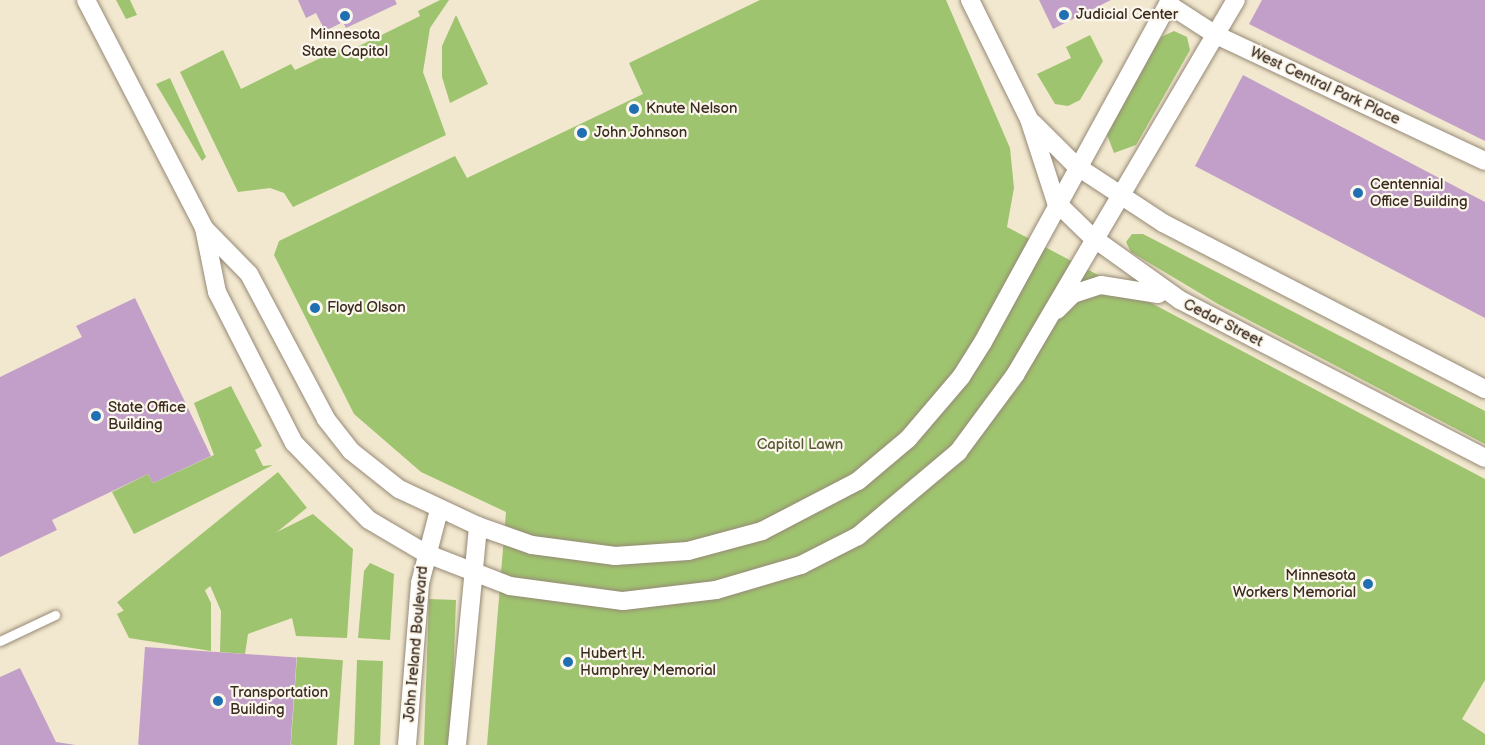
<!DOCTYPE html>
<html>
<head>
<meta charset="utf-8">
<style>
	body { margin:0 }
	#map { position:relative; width:1485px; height:745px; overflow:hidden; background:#f2e8cf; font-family:"Balsamiq Sans",sans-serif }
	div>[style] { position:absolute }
	.green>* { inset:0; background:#9fc46f; transform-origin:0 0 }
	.building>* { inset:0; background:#c29fc8; transform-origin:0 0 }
	.roads { filter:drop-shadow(0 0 2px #968976) drop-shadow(0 0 2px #968976) }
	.lane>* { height:9px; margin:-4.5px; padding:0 4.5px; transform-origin:4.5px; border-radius:4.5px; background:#fff }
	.street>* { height:18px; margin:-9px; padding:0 9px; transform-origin:9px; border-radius:9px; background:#fff }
	.dots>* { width:16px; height:16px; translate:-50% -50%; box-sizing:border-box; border:3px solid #fbf7ec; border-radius:50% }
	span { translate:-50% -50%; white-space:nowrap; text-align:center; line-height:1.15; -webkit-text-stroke:4.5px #fbf7ec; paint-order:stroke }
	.poi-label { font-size:15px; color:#3b2a1e }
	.left { translate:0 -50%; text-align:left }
	.right { translate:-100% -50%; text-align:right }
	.street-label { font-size:15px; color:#3b2a1e }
	.park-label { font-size:15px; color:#595836 }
</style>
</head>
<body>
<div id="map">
	<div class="green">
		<i style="clip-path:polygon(116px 0,130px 0,137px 15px,126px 19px)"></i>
		<i style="clip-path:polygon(440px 0,449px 0,430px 28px,423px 72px,446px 135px,293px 207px,284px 193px,270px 188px,238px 192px,180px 72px,223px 50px,241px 89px,291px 64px,295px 70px,340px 49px,343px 54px,420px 16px,418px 11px)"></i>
		<i style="clip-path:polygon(760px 0,946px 0,1010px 148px,1014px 188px,1007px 227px,1485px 479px,1485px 680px,1462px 719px,1485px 734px,1485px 745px,487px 745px,506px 512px,421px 472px,354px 414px,274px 255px,279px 241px,455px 156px,467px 178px,643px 94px,629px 63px)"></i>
		<i style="clip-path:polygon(456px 15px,488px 84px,450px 103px,442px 77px,442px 46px)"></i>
		<i style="clip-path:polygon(1174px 31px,1187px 37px,1190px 50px,1136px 145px,1114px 153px,1106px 132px,1161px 37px)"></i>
		<i style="clip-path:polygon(1090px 35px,1103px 61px,1080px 100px,1068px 106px,1055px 104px,1037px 74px,1071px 58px,1066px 47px)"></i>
		<i style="clip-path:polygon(170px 78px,206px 157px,202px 161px,156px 84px)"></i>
		<i style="clip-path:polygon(1132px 234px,1143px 234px,1485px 411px,1485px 444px,1218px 304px,1131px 252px,1126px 242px)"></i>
		<i style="clip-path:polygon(231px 386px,262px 446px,255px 450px,263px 466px,273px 465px,134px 534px,112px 492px,148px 474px,153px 483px,214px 455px,194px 403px)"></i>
		<i style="left:278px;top:472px;width:46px;height:207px;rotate:51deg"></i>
		<i style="clip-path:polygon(313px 514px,353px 549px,347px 638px,296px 636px,292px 618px,248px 634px,245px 654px,220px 652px,221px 611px,203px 569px)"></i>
		<i style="clip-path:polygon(370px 563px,394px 574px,390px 640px,358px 638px,364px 571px)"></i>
		<i style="clip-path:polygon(196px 572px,211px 603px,211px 651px,129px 638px,117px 614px)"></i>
		<i style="left:429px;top:599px;width:27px;height:146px;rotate:2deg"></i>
		<i style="left:297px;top:657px;width:46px;height:88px;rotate:4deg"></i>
		<i style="left:357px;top:660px;width:26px;height:85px;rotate:2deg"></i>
	</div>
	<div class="building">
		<i style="clip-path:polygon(298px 0,395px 0,397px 4px,346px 28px,343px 22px,325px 31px,316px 13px,306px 18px)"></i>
		<i style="clip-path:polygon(1039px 0,1111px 0,1053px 29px)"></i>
		<i style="clip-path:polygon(1262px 0,1485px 0,1485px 141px,1249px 24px)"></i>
		<i style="clip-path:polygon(1243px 75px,1485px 202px,1485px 318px,1195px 166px)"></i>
		<i style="clip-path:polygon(135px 298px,211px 456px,153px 483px,148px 474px,52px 520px,57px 530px,0 557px,0 377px,82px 337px,76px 326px)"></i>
		<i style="left:145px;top:647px;width:152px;height:98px;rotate:4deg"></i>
		<i style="clip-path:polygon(20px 668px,56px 742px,76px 745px,0 745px,0 677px)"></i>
	</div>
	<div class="roads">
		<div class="lane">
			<i style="left:0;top:641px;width:61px;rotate:-25.3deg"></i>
		</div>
		<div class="street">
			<i style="left:86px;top:0;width:257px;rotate:62.6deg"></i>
			<i style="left:204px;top:228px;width:64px;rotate:45.6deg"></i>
			<i style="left:249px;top:274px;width:164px;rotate:62deg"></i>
			<i style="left:326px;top:419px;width:41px;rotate:52deg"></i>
			<i style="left:351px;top:451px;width:61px;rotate:38.4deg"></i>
			<i style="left:399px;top:489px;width:87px;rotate:25.1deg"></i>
			<i style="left:478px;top:526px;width:57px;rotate:19.4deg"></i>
			<i style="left:532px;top:545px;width:84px;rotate:7.5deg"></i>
			<i style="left:615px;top:556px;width:73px;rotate:-3.9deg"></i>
			<i style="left:688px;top:551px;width:77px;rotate:-15.1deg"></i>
			<i style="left:762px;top:531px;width:108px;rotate:-27.5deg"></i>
			<i style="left:858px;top:481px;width:65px;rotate:-40deg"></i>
			<i style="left:908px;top:439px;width:82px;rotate:-49.5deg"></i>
			<i style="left:961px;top:377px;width:41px;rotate:-57.8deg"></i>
			<i style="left:983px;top:342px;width:390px;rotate:-61.3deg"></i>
			<i style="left:970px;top:0;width:133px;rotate:63.6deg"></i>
			<i style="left:1029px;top:119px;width:87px;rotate:72deg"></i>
			<i style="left:1056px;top:202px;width:50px;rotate:44.2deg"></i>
			<i style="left:1092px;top:237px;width:108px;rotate:35.6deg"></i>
			<i style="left:1180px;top:300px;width:343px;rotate:27.4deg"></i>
			<i style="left:1168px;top:4px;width:57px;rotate:32.9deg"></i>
			<i style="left:1216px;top:35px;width:297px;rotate:25.1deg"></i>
			<i style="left:1033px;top:123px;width:59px;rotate:45deg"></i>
			<i style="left:1075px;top:165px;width:105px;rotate:33.4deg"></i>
			<i style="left:1163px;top:223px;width:362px;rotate:27.3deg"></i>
			<i style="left:204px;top:228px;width:65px;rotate:78.5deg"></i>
			<i style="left:217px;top:292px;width:169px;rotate:63deg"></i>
			<i style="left:294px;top:443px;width:107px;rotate:45.8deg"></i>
			<i style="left:369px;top:520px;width:65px;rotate:30.5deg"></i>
			<i style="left:425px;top:553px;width:91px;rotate:21.2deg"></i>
			<i style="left:510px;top:586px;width:114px;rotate:7.6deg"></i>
			<i style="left:623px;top:601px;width:94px;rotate:-6.7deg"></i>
			<i style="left:716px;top:590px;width:89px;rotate:-16.4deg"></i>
			<i style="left:801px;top:565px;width:64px;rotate:-27deg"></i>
			<i style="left:858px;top:536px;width:131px;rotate:-40deg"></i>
			<i style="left:958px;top:452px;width:96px;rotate:-53.5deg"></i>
			<i style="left:1015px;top:375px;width:435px;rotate:-59.5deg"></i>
			<i style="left:1057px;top:310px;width:23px;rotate:-45deg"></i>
			<i style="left:1073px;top:294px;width:29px;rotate:-18deg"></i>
			<i style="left:1101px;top:285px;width:58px;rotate:9deg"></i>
			<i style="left:407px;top:745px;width:163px;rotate:-85.4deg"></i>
			<i style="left:420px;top:583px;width:75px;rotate:-75.4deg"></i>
			<i style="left:457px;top:745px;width:220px;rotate:-84.5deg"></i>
		</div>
	</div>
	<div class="dots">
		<i style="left:1064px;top:15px;background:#1f6fb2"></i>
		<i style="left:345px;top:16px;background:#1f6fb2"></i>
		<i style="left:634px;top:109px;background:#1f6fb2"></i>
		<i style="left:582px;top:133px;background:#1f6fb2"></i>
		<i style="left:1358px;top:193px;background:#1f6fb2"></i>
		<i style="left:315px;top:308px;background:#1f6fb2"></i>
		<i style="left:96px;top:416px;background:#1f6fb2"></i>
		<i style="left:1368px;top:584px;background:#1f6fb2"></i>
		<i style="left:568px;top:662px;background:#1f6fb2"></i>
		<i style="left:218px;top:701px;background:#1f6fb2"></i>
	</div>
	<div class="poi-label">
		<span class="left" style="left:1076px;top:15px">Judicial Center</span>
		<span style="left:345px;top:43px">Minnesota<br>State Capitol</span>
		<span class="left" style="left:646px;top:109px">Knute Nelson</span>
		<span class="left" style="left:594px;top:133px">John Johnson</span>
		<span class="left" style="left:1370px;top:193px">Centennial<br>Office Building</span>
		<span class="left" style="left:327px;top:308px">Floyd Olson</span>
		<span class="left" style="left:108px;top:416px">State Office<br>Building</span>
		<span class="right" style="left:1356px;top:584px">Minnesota<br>Workers Memorial</span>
		<span class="left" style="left:580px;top:662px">Hubert H.<br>Humphrey Memorial</span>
		<span class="left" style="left:230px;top:701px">Transportation<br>Building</span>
	</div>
	<div class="street-label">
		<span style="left:1325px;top:86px;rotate:25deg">West Central Park Place</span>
		<span style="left:1223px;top:323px;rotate:27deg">Cedar Street</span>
		<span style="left:416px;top:644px;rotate:-85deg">John Ireland Boulevard</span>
	</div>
	<div class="park-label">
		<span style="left:800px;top:445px">Capitol Lawn</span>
	</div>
</div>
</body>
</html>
